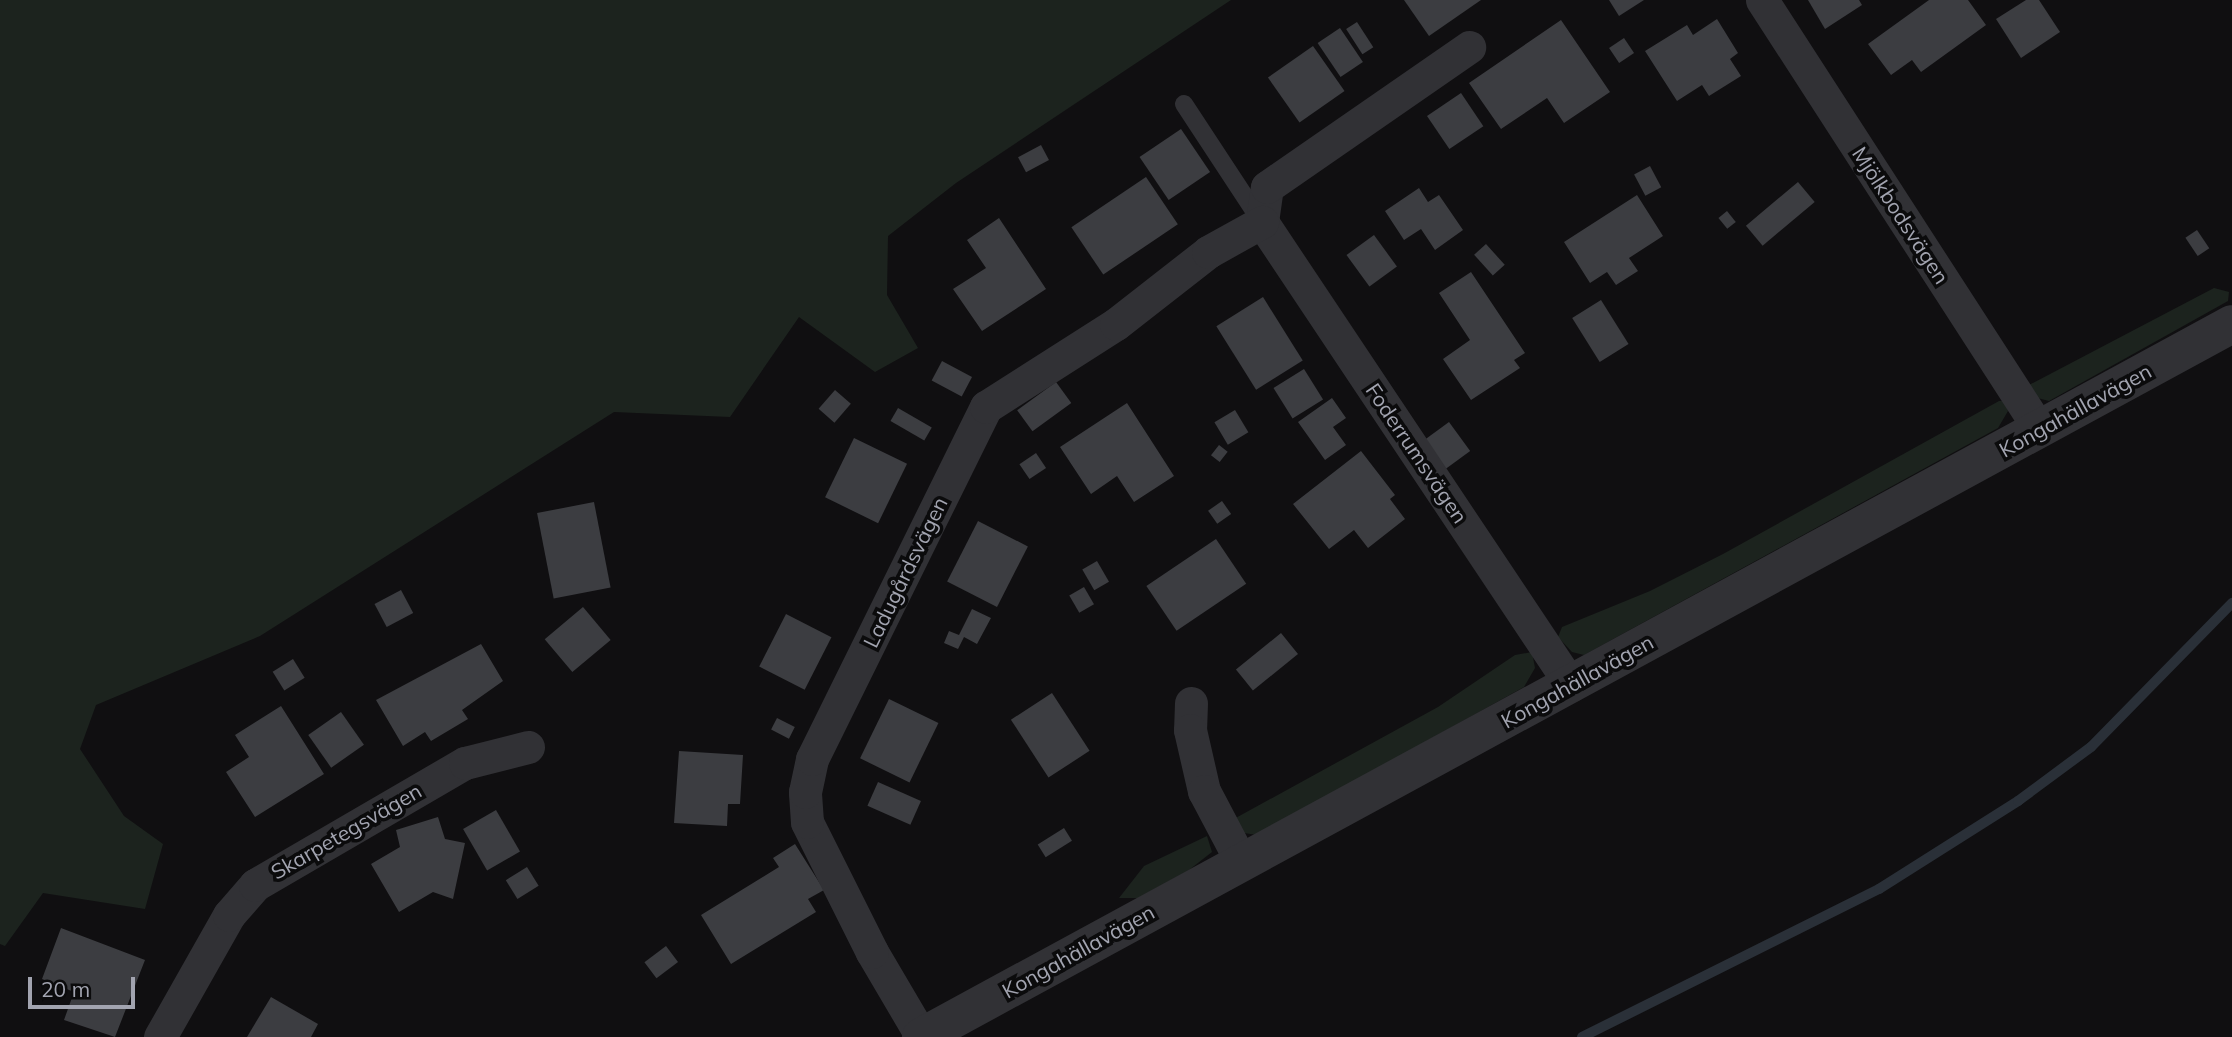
<!DOCTYPE html>
<html>
<head>
<meta charset="utf-8">
<style>
	body { margin:0 }
	#map { position:relative; width:2232px; height:1037px; overflow:hidden; background:#100f11; font-family:Mulish,sans-serif }
	div>[style] { position:absolute }
	.green>* { inset:0; background:#1c231e }
	.stream>* { height:10px; margin:-5px; padding:0 5px; transform-origin:5px; border-radius:5px; background:#2a3038 }
	.building>* { inset:0; background:#3c3d41; transform-origin:0 0 }
	.service>* { height:18px; margin:-9px; padding:0 9px; transform-origin:9px; border-radius:9px; background:#313135 }
	.minor>* { height:33px; margin:-16.5px; padding:0 16.5px; transform-origin:16.5px; border-radius:16.5px; background:#313135 }
	.tertiary>* { height:38px; margin:-19px; padding:0 19px; transform-origin:19px; border-radius:19px; background:#313135 }
	span { translate:-50% -50%; white-space:nowrap; text-align:center; line-height:1.15; -webkit-text-stroke:7px #0b0b0c; paint-order:stroke }
	.street-label { font-size:21px; color:#a2a4b0 }
	.scale { position:absolute; left:28px; top:977px; width:107px; height:32px; box-sizing:border-box; border:4px solid #a2a4b0; border-top:0; padding-left:9px; font-size:21px; line-height:24px; white-space:nowrap; color:#a2a4b0; -webkit-text-stroke:5px #0b0b0c; paint-order:stroke }
</style>
</head>
<body>
<div id="map">
	<div class="green">
		<i style="clip-path:polygon(0 0,1231px 0,956px 183px,888px 236px,887px 295px,918px 348px,875px 372px,799px 317px,730px 417px,614px 412px,260px 636px,96px 705px,80px 749px,124px 816px,163px 844px,145px 909px,43px 893px,5px 946px,0 944px)"></i>
		<i style="clip-path:polygon(2214px 288px,2229px 292px,2228px 301px,2049px 401px,2034px 397px,2027px 386px)"></i>
		<i style="clip-path:polygon(1999px 401px,2005px 401px,2008px 411px,1998px 428px,1584px 655px,1572px 652px,1558px 637px,1562px 627px,1650px 591px,1723px 554px)"></i>
		<i style="clip-path:polygon(1532px 652px,1535px 668px,1524px 687px,1257px 835px,1244px 833px,1232px 820px,1438px 707px,1515px 655px)"></i>
		<i style="clip-path:polygon(1207px 836px,1212px 852px,1189px 870px,1138px 898px,1119px 898px,1144px 866px)"></i>
	</div>
	<div class="stream">
		<i style="left:1582px;top:1037px;width:332px;rotate:-26.5deg"></i>
		<i style="left:1879px;top:889px;width:165px;rotate:-32.3deg"></i>
		<i style="left:2018px;top:801px;width:91px;rotate:-36.5deg"></i>
		<i style="left:2091px;top:747px;width:202px;rotate:-45.6deg"></i>
	</div>
	<div class="building">
		<i style="clip-path:polygon(1404px 0,1481px 0,1429px 36px)"></i>
		<i style="clip-path:polygon(1609px 0,1644px 0,1619px 16px)"></i>
		<i style="clip-path:polygon(1808px 0,1859px 0,1862px 5px,1825px 29px)"></i>
		<i style="clip-path:polygon(1929px 0,1968px 0,1986px 25px,1921px 72px,1912px 60px,1891px 75px,1868px 44px)"></i>
		<i style="clip-path:polygon(2026px 0,2039px 0,2060px 32px,2021px 58px,1996px 19px)"></i>
		<i style="clip-path:polygon(1717px 19px,1738px 53px,1730px 59px,1741px 76px,1709px 96px,1702px 85px,1677px 101px,1645px 51px,1687px 25px,1693px 35px)"></i>
		<i style="clip-path:polygon(1561px 20px,1610px 92px,1564px 123px,1547px 98px,1501px 129px,1469px 83px)"></i>
		<i style="left:1357px;top:22px;width:30px;height:13px;rotate:57deg"></i>
		<i style="left:1340px;top:28px;width:41px;height:27px;rotate:56deg"></i>
		<i style="left:1624px;top:38px;width:18px;height:18px;rotate:56deg"></i>
		<i style="left:1313px;top:46px;width:55px;height:55px;rotate:55deg"></i>
		<i style="left:1461px;top:93px;width:40px;height:41px;rotate:56deg"></i>
		<i style="left:1181px;top:129px;width:52px;height:50px;rotate:56deg"></i>
		<i style="left:1041px;top:145px;width:17px;height:26px;rotate:62deg"></i>
		<i style="left:1650px;top:166px;width:24px;height:18px;rotate:62deg"></i>
		<i style="left:1146px;top:177px;width:57px;height:90px;rotate:56deg"></i>
		<i style="left:1798px;top:182px;width:26px;height:68px;rotate:50deg"></i>
		<i style="clip-path:polygon(1419px 188px,1428px 202px,1439px 195px,1463px 230px,1435px 250px,1421px 229px,1404px 240px,1385px 211px)"></i>
		<i style="clip-path:polygon(1637px 195px,1663px 236px,1629px 258px,1638px 271px,1616px 285px,1607px 272px,1590px 283px,1564px 242px)"></i>
		<i style="left:1727px;top:211px;width:14px;height:11px;rotate:51deg"></i>
		<i style="clip-path:polygon(999px 218px,1046px 289px,982px 331px,953px 289px,986px 268px,967px 240px)"></i>
		<i style="left:2197px;top:230px;width:22px;height:14px;rotate:56deg"></i>
		<i style="left:1374px;top:235px;width:39px;height:34px;rotate:54deg"></i>
		<i style="left:1486px;top:244px;width:28px;height:16px;rotate:48deg"></i>
		<i style="clip-path:polygon(1471px 272px,1525px 353px,1514px 360px,1520px 368px,1471px 400px,1443px 359px,1470px 340px,1439px 293px)"></i>
		<i style="left:1263px;top:297px;width:75px;height:55px;rotate:58deg"></i>
		<i style="left:1601px;top:300px;width:52px;height:34px;rotate:58deg"></i>
		<i style="left:942px;top:361px;width:34px;height:22px;rotate:28deg"></i>
		<i style="left:1304px;top:369px;width:36px;height:36px;rotate:58deg"></i>
		<i style="left:1056px;top:382px;width:26px;height:48px;rotate:54deg"></i>
		<i style="left:835px;top:390px;width:21px;height:25px;rotate:41deg"></i>
		<i style="clip-path:polygon(1332px 398px,1346px 418px,1333px 427px,1346px 445px,1325px 460px,1298px 422px)"></i>
		<i style="clip-path:polygon(1127px 403px,1174px 476px,1134px 502px,1117px 476px,1091px 494px,1060px 447px)"></i>
		<i style="left:898px;top:408px;width:39px;height:15px;rotate:30deg"></i>
		<i style="left:1235px;top:410px;width:26px;height:24px;rotate:59deg"></i>
		<i style="left:1449px;top:422px;width:36px;height:30px;rotate:54deg"></i>
		<i style="left:854px;top:438px;width:59px;height:66px;rotate:26deg"></i>
		<i style="left:1219px;top:445px;width:11px;height:13px;rotate:38deg"></i>
		<i style="clip-path:polygon(1361px 451px,1395px 495px,1390px 499px,1405px 519px,1368px 548px,1354px 530px,1329px 549px,1293px 504px)"></i>
		<i style="left:1036px;top:453px;width:18px;height:20px;rotate:56deg"></i>
		<i style="left:1222px;top:501px;width:16px;height:17px;rotate:55deg"></i>
		<i style="left:594px;top:502px;width:87px;height:58px;rotate:79deg"></i>
		<i style="left:978px;top:521px;width:56px;height:68px;rotate:27deg"></i>
		<i style="left:1216px;top:539px;width:54px;height:84px;rotate:56deg"></i>
		<i style="left:1097px;top:561px;width:24px;height:17px;rotate:60deg"></i>
		<i style="left:1084px;top:587px;width:20px;height:17px;rotate:60deg"></i>
		<i style="left:401px;top:590px;width:26px;height:30px;rotate:62deg"></i>
		<i style="left:583px;top:607px;width:43px;height:50px;rotate:50deg"></i>
		<i style="clip-path:polygon(972px 609px,991px 618px,977px 644px,964px 637px,958px 649px,944px 643px,949px 631px,959px 635px)"></i>
		<i style="left:786px;top:614px;width:51px;height:59px;rotate:27deg"></i>
		<i style="left:1281px;top:633px;width:27px;height:58px;rotate:51deg"></i>
		<i style="clip-path:polygon(481px 644px,503px 681px,462px 710px,468px 719px,431px 741px,425px 732px,403px 746px,376px 700px)"></i>
		<i style="left:293px;top:659px;width:22px;height:24px;rotate:58deg"></i>
		<i style="left:1052px;top:693px;width:69px;height:49px;rotate:57deg"></i>
		<i style="left:889px;top:699px;width:55px;height:66px;rotate:26deg"></i>
		<i style="clip-path:polygon(281px 706px,324px 774px,255px 817px,226px 772px,249px 757px,235px 735px)"></i>
		<i style="left:341px;top:712px;width:40px;height:40px;rotate:55deg"></i>
		<i style="left:777px;top:718px;width:20px;height:13px;rotate:27deg"></i>
		<i style="clip-path:polygon(679px 751px,743px 755px,740px 804px,728px 804px,727px 826px,674px 823px)"></i>
		<i style="left:878px;top:782px;width:47px;height:26px;rotate:24deg"></i>
		<i style="left:496px;top:810px;width:48px;height:38px;rotate:60deg"></i>
		<i style="clip-path:polygon(438px 817px,445px 839px,465px 843px,453px 899px,433px 892px,399px 912px,371px 864px,400px 847px,396px 830px)"></i>
		<i style="left:1064px;top:828px;width:15px;height:31px;rotate:58deg"></i>
		<i style="clip-path:polygon(795px 844px,824px 890px,808px 899px,816px 912px,731px 964px,701px 915px,779px 867px,773px 858px)"></i>
		<i style="left:527px;top:867px;width:22px;height:25px;rotate:58deg"></i>
		<i style="clip-path:polygon(61px 928px,145px 960px,115px 1037px,64px 1020px,74px 992px,42px 979px)"></i>
		<i style="left:666px;top:946px;width:20px;height:27px;rotate:53deg"></i>
		<i style="clip-path:polygon(271px 997px,318px 1024px,311px 1037px,247px 1037px)"></i>
	</div>
	<div class="service">
		<i style="left:1184px;top:104px;width:140px;rotate:56.7deg"></i>
	</div>
	<div class="minor">
		<i style="left:1762px;top:0;width:512px;rotate:57.12deg"></i>
		<i style="left:1262px;top:222px;width:557px;rotate:56.28deg"></i>
		<i style="left:1262px;top:222px;width:35px;rotate:-82deg"></i>
		<i style="left:1267px;top:187px;width:246px;rotate:-34.7deg"></i>
		<i style="left:1191px;top:703px;width:27px;rotate:92deg"></i>
		<i style="left:1190px;top:730px;width:63px;rotate:77.1deg"></i>
		<i style="left:1204px;top:791px;width:81px;rotate:62.2deg"></i>
		<i style="left:160px;top:1037px;width:140px;rotate:-60.5deg"></i>
		<i style="left:229px;top:915px;width:40px;rotate:-49deg"></i>
		<i style="left:255px;top:885px;width:243px;rotate:-30.2deg"></i>
		<i style="left:465px;top:763px;width:65px;rotate:-14.3deg"></i>
		<i style="left:922px;top:1037px;width:99px;rotate:-120.5deg"></i>
		<i style="left:872px;top:952px;width:145px;rotate:-116.6deg"></i>
		<i style="left:807px;top:822px;width:30px;rotate:-94deg"></i>
		<i style="left:805px;top:792px;width:34px;rotate:-78deg"></i>
		<i style="left:812px;top:759px;width:393px;rotate:-63.7deg"></i>
		<i style="left:986px;top:407px;width:154px;rotate:-32.6deg"></i>
		<i style="left:1116px;top:324px;width:117px;rotate:-38deg"></i>
		<i style="left:1208px;top:252px;width:62px;rotate:-29.1deg"></i>
	</div>
	<div class="tertiary">
		<i style="left:921px;top:1037px;width:1492px;rotate:-28.54deg"></i>
	</div>
	<div class="street-label">
		<span style="left:1901px;top:215px;rotate:57deg">Mjölkbodsvägen</span>
		<span style="left:2075px;top:410px;rotate:-29deg">Kongahällavägen</span>
		<span style="left:1417px;top:453px;rotate:56deg">Foderrumsvägen</span>
		<span style="left:905px;top:572px;rotate:-64deg">Ladugårdsvägen</span>
		<span style="left:1577px;top:681px;rotate:-29deg">Kongahällavägen</span>
		<span style="left:346px;top:831px;rotate:-30deg">Skarpetegsvägen</span>
		<span style="left:1078px;top:951px;rotate:-29deg">Kongahällavägen</span>
	</div>
	<div class="scale">20 m</div>
</div>
</body>
</html>
